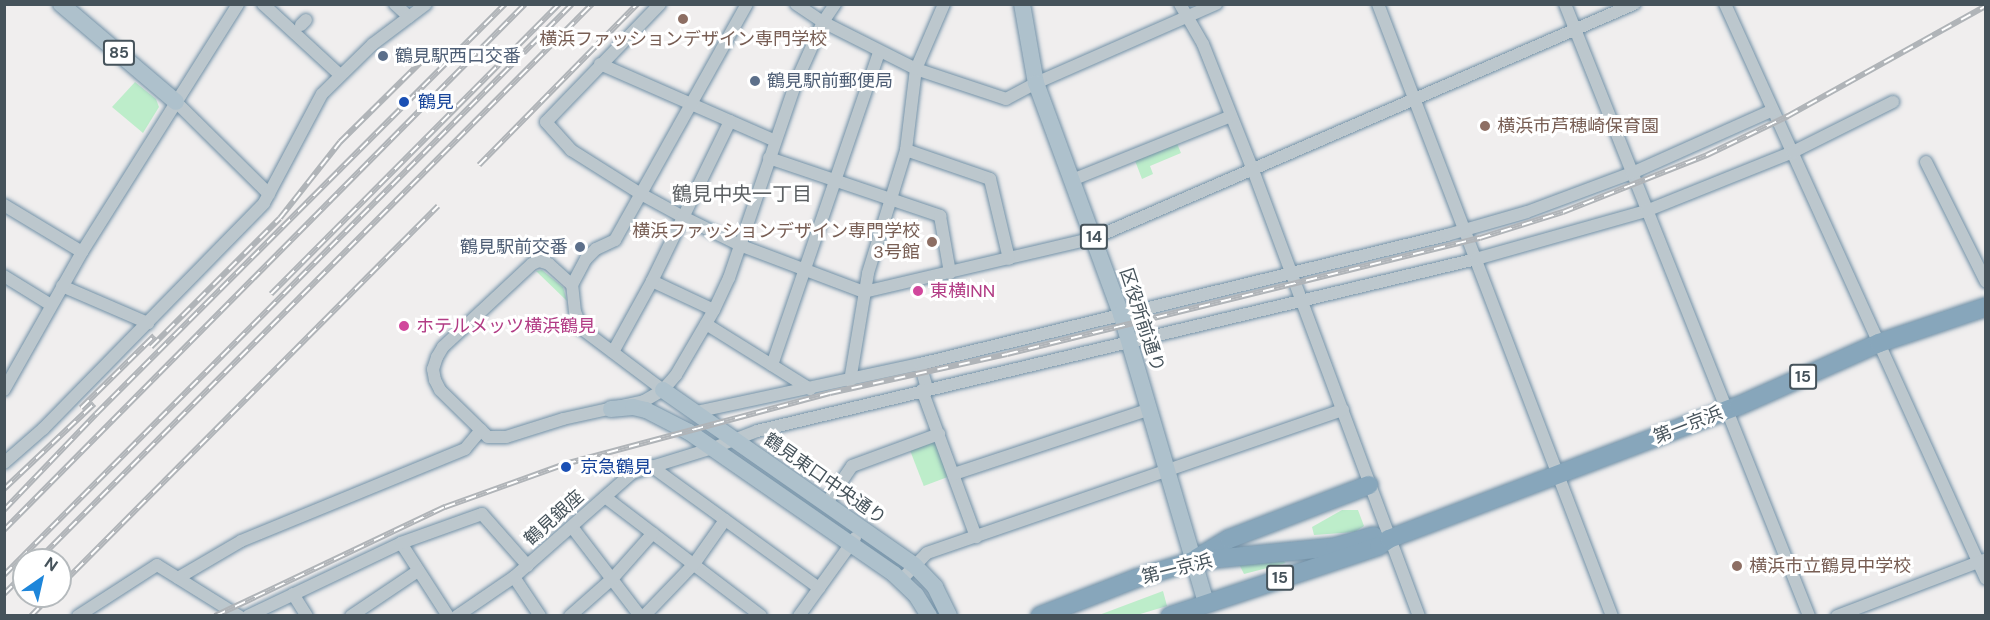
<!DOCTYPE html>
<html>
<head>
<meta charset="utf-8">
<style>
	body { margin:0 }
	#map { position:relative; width:1990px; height:620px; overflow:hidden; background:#f0eeee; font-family:"DM Sans","Noto Sans JP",sans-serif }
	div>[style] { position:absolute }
	.green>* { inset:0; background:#bdedca; transform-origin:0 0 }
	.pier>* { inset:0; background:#f0eeee }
	.roads { filter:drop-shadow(0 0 2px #7291a7) drop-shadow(0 0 2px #7291a7) }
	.minor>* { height:12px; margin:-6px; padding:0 6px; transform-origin:6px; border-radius:6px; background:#bcc7cd }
	.major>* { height:16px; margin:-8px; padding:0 8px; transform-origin:8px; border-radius:8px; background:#aec1cc }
	.highway>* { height:18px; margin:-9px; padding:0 9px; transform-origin:9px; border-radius:9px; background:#87a6bb }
	.rail>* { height:6px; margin-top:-3px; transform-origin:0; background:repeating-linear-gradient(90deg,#fff 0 11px,#b0b4b8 0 22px); box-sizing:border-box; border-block:2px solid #b0b4b8 }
	.dots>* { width:16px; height:16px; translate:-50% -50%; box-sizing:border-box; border:3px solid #fff; border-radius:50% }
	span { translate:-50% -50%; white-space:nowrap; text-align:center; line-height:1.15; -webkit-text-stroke:6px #fff; paint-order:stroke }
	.shield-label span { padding:2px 4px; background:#fff; border:2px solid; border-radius:4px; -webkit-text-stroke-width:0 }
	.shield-label { font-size:16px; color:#46535b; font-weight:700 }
	.education-label { font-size:18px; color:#785e54 }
	.left { translate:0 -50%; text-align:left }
	.right { translate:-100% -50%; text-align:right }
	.service-label { font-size:18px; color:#4e5e75 }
	.transit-label { font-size:18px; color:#164399 }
	.hotel-label { font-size:18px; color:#b23c85 }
	.street-label { font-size:18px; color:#46535b }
	.neighbourhood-label { font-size:20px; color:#5b5f62 }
	.frame { position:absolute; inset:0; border:6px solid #46535b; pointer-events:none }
	.north { position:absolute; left:12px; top:548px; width:60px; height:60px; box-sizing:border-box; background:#fff; border:2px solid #b5babd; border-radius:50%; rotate:34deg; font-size:16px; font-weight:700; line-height:24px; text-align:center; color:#46535b }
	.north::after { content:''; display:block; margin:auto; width:21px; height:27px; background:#1e86da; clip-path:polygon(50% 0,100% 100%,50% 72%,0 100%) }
</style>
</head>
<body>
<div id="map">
	<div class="green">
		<i style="clip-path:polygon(135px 82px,156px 99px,159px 107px,143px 133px,112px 107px)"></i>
		<i style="clip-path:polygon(1176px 141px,1181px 153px,1150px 166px,1153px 174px,1142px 179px,1134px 158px)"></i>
		<i style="clip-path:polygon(542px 270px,563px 287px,567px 301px,536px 271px)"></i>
		<i style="left:935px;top:440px;width:39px;height:27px;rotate:69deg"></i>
		<i style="clip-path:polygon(1342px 510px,1358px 510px,1364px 526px,1355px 532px,1314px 535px,1312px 527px)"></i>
		<i style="clip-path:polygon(1282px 560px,1286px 563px,1244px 574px,1238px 562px)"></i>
		<i style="clip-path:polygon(1163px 591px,1167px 606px,1137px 615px,1099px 615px)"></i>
	</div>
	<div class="pier">
		<i style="clip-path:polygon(1977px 5px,1985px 5px,1985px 19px,1975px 24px,1968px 10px)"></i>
	</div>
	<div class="roads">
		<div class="minor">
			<i style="left:263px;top:4px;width:105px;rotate:42.7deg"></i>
			<i style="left:395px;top:4px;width:19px;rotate:43deg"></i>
			<i style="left:660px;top:4px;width:164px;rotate:134deg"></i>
			<i style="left:546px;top:122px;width:38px;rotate:48deg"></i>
			<i style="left:571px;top:150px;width:83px;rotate:32.2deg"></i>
			<i style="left:641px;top:194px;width:48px;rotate:28.7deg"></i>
			<i style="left:683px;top:217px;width:66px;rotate:26.2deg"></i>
			<i style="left:742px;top:246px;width:130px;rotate:20.7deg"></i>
			<i style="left:864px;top:292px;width:236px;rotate:-13.2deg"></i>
			<i style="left:1094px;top:238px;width:589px;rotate:-23.43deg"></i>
			<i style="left:796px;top:4px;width:32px;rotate:34deg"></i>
			<i style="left:823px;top:22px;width:104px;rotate:26.8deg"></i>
			<i style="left:916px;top:69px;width:95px;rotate:18.4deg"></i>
			<i style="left:1006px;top:99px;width:34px;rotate:-28deg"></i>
			<i style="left:1036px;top:83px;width:197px;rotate:-23.7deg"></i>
			<i style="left:1180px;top:4px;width:46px;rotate:60.1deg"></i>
			<i style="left:1203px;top:44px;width:136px;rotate:68.4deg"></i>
			<i style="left:1253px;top:170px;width:476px;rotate:69.6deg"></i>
			<i style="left:1378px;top:4px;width:655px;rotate:69.08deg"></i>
			<i style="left:1565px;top:4px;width:659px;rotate:68.26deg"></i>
			<i style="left:1725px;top:4px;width:631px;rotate:65.59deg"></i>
			<i style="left:301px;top:25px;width:7px;rotate:-45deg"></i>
			<i style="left:600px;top:64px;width:191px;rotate:23.7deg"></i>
			<i style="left:176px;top:102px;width:131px;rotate:44.7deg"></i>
			<i style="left:906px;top:150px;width:89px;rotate:19deg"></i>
			<i style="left:990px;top:179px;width:82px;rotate:76.6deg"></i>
			<i style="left:769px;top:158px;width:181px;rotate:18.7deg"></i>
			<i style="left:940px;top:216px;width:58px;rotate:80deg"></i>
			<i style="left:1926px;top:162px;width:134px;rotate:63.4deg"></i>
			<i style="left:1072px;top:180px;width:171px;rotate:-21.9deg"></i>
			<i style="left:4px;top:205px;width:91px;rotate:31.1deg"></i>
			<i style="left:4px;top:276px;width:55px;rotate:31.7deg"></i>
			<i style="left:652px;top:281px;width:68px;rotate:25.1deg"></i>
			<i style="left:572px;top:285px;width:31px;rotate:-138deg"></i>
			<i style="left:549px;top:264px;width:10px;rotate:-163deg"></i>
			<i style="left:539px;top:261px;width:8px;rotate:157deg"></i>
			<i style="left:532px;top:264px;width:122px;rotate:137deg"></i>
			<i style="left:443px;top:347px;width:12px;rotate:121deg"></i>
			<i style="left:437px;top:357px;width:13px;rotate:108deg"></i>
			<i style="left:433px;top:369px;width:11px;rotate:80deg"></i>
			<i style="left:435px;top:380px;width:11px;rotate:63deg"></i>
			<i style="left:440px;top:390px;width:67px;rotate:44.4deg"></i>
			<i style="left:488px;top:437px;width:18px"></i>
			<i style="left:506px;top:437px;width:60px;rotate:-17.5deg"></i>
			<i style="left:563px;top:419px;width:83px;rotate:-12.5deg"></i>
			<i style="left:644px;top:401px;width:22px;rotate:-30deg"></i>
			<i style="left:663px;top:390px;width:20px;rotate:-49deg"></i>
			<i style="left:676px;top:375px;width:75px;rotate:-59.7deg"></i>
			<i style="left:714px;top:310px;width:35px;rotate:-65deg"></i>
			<i style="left:729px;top:278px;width:207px;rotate:-71.1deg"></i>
			<i style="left:796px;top:82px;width:66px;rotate:-65.8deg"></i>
			<i style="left:823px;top:22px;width:22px;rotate:-56deg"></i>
			<i style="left:62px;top:286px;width:94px;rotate:23.3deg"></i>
			<i style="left:706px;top:324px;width:123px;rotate:32deg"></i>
			<i style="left:613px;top:352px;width:81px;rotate:-61.2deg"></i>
			<i style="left:652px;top:281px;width:178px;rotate:-64deg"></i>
			<i style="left:920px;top:364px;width:26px;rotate:74deg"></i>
			<i style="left:772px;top:365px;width:331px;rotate:-71.1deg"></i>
			<i style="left:850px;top:381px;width:109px;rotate:-80.5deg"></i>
			<i style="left:868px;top:273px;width:129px;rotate:-72.8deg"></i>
			<i style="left:906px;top:150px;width:82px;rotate:-83deg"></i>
			<i style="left:916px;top:69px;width:71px;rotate:-66.7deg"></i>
			<i style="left:4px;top:390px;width:159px;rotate:-60.5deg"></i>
			<i style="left:82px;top:252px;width:293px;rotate:-57.8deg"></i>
			<i style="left:663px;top:390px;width:101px;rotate:-143deg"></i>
			<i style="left:582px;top:329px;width:18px;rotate:-112deg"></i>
			<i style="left:575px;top:312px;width:27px;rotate:-96deg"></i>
			<i style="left:572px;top:285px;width:30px;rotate:-62deg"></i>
			<i style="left:586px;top:259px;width:14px;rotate:-45deg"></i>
			<i style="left:596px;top:249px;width:21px;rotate:-25deg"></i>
			<i style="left:615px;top:240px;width:270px;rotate:-60.8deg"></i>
			<i style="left:922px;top:390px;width:157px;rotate:69.8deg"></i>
			<i style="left:696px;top:412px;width:229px;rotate:-12.1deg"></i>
			<i style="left:920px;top:364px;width:543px;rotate:-13.75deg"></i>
			<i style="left:1447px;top:235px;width:83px;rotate:-16deg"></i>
			<i style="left:1527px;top:212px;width:112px;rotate:-20.4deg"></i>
			<i style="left:1632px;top:173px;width:154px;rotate:-24.1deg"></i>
			<i style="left:4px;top:463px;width:52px;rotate:-41.1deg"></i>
			<i style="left:43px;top:429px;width:316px;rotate:-45.6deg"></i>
			<i style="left:264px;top:203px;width:123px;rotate:-62deg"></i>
			<i style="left:322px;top:94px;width:71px;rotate:-44.4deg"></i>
			<i style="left:373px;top:44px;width:66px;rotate:-37deg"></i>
			<i style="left:651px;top:466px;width:208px;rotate:36deg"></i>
			<i style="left:954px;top:474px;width:206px;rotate:-18.3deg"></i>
			<i style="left:605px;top:497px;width:196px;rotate:37.3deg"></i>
			<i style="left:826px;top:504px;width:46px;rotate:-55.6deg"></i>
			<i style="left:852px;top:466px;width:93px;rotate:-20.2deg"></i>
			<i style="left:572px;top:527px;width:112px;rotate:52.6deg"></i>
			<i style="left:401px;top:543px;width:87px;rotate:57.2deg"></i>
			<i style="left:514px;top:577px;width:47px;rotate:56.3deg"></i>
			<i style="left:178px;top:578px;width:73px;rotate:-30.4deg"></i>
			<i style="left:241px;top:541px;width:242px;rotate:-22.3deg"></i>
			<i style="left:465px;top:449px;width:25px;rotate:-50deg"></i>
			<i style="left:901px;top:580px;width:37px;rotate:-46deg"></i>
			<i style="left:927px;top:553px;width:440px;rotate:-19deg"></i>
			<i style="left:293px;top:594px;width:26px;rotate:58deg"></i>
			<i style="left:78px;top:616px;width:94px;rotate:-32.8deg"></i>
			<i style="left:157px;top:565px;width:97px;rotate:31.9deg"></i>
			<i style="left:248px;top:616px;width:170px;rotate:-25.5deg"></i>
			<i style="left:401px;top:543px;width:86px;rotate:-19.7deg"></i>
			<i style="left:482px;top:514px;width:69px;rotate:48.5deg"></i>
			<i style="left:351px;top:616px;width:81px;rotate:-33.9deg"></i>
			<i style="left:457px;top:616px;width:69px;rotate:-34.4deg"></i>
			<i style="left:514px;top:577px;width:157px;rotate:-41.4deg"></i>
			<i style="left:632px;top:473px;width:85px;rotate:-17.2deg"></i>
			<i style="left:713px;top:448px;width:47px;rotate:-21.1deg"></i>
			<i style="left:757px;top:431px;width:739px;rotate:-13.45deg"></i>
			<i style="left:1476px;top:259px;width:177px;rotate:-15.8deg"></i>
			<i style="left:1646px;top:211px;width:158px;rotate:-21.9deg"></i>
			<i style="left:1793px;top:152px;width:112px;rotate:-26.6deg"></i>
			<i style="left:570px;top:616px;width:57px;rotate:-41.5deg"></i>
			<i style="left:613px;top:578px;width:60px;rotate:-48.4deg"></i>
			<i style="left:644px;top:616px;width:72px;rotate:-46.1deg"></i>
			<i style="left:694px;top:564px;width:54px;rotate:-54.8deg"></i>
			<i style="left:799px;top:616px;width:96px;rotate:-54.3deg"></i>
			<i style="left:1837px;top:616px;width:157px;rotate:-20.9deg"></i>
		</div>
		<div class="major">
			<i style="left:61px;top:4px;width:151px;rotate:40.4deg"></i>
			<i style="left:1022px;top:4px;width:80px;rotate:80deg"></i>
			<i style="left:1036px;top:83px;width:246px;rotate:69.8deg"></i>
			<i style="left:1121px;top:314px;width:300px;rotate:73.6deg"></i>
			<i style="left:663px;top:390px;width:307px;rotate:34.9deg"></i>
			<i style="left:915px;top:566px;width:29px;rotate:46deg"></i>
			<i style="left:935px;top:587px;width:32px;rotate:64deg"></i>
			<i style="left:611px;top:409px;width:22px;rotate:-5deg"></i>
			<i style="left:633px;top:407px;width:13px;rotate:13deg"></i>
			<i style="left:646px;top:410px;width:48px;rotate:27.1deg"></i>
			<i style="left:689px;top:432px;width:249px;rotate:34.7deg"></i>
			<i style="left:894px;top:574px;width:30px;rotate:44deg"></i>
			<i style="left:916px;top:595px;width:25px;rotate:58deg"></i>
		</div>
		<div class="highway">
			<i style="left:1197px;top:558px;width:37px;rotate:-31deg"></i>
			<i style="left:1229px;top:539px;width:150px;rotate:-21.1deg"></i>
			<i style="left:1040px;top:616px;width:104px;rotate:-21.4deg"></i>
			<i style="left:1137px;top:578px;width:59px;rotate:-16.9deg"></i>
			<i style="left:1193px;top:561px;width:143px;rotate:-5.6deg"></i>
			<i style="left:1335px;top:547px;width:40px;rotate:-16deg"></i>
			<i style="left:1170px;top:616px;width:220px;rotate:-18.5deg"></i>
			<i style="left:1379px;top:546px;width:12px;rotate:-35deg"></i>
			<i style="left:1389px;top:539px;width:373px;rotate:-20.9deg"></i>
			<i style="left:1738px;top:406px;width:154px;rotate:-24.1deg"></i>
			<i style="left:1879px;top:343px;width:113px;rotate:-18.6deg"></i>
		</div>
	</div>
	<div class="rail">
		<i style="left:479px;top:165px;width:226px;rotate:-45.5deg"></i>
		<i style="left:271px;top:294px;width:409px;rotate:-45.2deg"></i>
		<i style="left:151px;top:347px;width:182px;rotate:-45deg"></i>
		<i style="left:280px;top:218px;width:97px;rotate:-51.7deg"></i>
		<i style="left:340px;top:142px;width:125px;rotate:-44.7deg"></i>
		<i style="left:81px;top:408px;width:103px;rotate:-44.6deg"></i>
		<i style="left:4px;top:489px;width:124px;rotate:-43.4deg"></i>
		<i style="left:4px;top:510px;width:133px;rotate:-46.2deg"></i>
		<i style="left:96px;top:414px;width:579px;rotate:-45.07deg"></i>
		<i style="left:4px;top:530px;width:740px;rotate:-45.27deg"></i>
		<i style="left:38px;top:560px;width:785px;rotate:-45.1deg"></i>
		<i style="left:4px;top:575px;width:805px;rotate:-45.15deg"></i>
		<i style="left:60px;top:586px;width:536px;rotate:-45.15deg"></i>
		<i style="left:4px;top:594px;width:28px;rotate:-45deg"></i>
		<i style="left:31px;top:616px;width:28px;rotate:-46deg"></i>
		<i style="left:215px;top:616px;width:255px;rotate:-25.4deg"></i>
		<i style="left:445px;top:507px;width:127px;rotate:-19.7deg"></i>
		<i style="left:565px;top:464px;width:274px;rotate:-15deg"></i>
		<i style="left:830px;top:393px;width:181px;rotate:-12.4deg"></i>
		<i style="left:1007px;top:354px;width:487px;rotate:-13.8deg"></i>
		<i style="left:1480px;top:238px;width:87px;rotate:-17.4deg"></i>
		<i style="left:1563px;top:212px;width:155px;rotate:-21.6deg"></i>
		<i style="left:1707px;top:155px;width:90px;rotate:-25.7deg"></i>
		<i style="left:1788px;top:116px;width:227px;rotate:-29.1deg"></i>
	</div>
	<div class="dots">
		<i style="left:683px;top:19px;background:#8d6e63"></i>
		<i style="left:383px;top:56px;background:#5c6f8a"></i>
		<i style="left:755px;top:81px;background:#5c6f8a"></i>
		<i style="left:404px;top:102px;background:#1a4fb4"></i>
		<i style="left:1485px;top:126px;background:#8d6e63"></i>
		<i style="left:932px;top:242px;background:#8d6e63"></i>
		<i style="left:580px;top:247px;background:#5c6f8a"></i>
		<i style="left:918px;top:291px;background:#d1479c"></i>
		<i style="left:404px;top:326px;background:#d1479c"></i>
		<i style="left:566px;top:467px;background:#1a4fb4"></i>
		<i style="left:1737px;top:566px;background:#8d6e63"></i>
	</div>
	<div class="shield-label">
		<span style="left:119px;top:53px">85</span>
		<span style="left:1094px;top:237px">14</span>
		<span style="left:1803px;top:377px">15</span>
		<span style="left:1280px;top:578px">15</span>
	</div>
	<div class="education-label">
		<span style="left:683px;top:39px">横浜ファッションデザイン専門学校</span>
		<span class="left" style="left:1497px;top:126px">横浜市芦穂崎保育園</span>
		<span class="right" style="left:920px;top:242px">横浜ファッションデザイン専門学校<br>3号館</span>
		<span class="left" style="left:1749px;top:566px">横浜市立鶴見中学校</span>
	</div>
	<div class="service-label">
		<span class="left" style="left:395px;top:56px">鶴見駅西口交番</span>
		<span class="left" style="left:767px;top:81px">鶴見駅前郵便局</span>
		<span class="right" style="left:568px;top:247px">鶴見駅前交番</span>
	</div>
	<div class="transit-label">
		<span class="left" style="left:418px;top:102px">鶴見</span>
		<span class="left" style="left:580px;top:467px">京急鶴見</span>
	</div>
	<div class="hotel-label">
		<span class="left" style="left:930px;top:291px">東横INN</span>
		<span class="left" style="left:416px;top:326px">ホテルメッツ横浜鶴見</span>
	</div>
	<div class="street-label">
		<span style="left:1142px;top:320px;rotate:72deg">区役所前通り</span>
		<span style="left:1688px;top:425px;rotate:-21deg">第一京浜</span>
		<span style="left:825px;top:479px;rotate:35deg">鶴見東口中央通り</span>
		<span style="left:554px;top:518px;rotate:-42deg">鶴見銀座</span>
		<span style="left:1177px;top:569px;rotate:-14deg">第一京浜</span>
	</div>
	<div class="neighbourhood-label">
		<span style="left:742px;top:194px">鶴見中央一丁目</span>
	</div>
	<div class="frame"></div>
	<div class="north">N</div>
</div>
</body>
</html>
